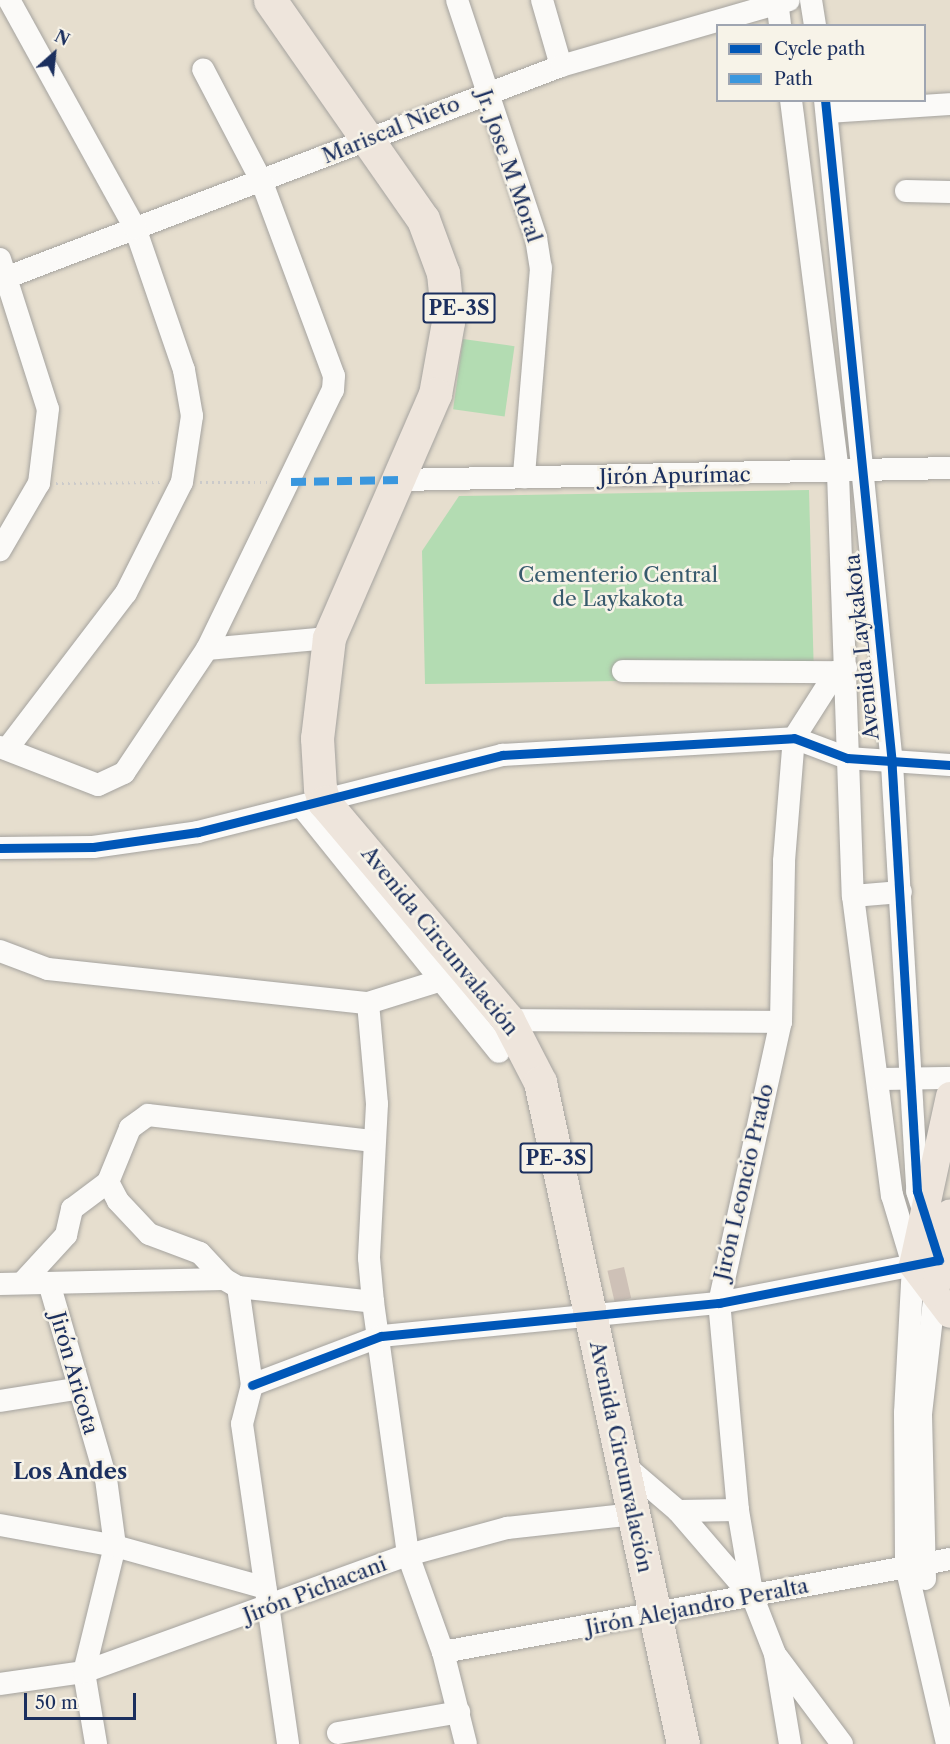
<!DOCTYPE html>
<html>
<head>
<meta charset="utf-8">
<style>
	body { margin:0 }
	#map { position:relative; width:950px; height:1744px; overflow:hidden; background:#e6dece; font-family:"Libre Caslon Text",serif }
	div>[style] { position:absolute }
	.green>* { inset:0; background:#b3dcb2; transform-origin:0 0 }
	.building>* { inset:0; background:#cec1b7; transform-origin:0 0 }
	.path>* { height:3px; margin-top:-1.5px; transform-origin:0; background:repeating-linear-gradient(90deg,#cbcaca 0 1.5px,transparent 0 6px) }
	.roads { filter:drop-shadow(0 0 2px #a5a39f) drop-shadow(0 0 2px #a5a39f) }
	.minor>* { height:22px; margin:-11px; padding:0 11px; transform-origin:11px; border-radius:11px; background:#fbfaf8 }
	.major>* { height:28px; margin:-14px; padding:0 14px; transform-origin:14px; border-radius:14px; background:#eee5dc }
	.highway>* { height:33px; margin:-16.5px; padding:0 16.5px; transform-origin:16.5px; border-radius:16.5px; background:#eee5dc }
	.quiet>* { height:8px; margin-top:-4px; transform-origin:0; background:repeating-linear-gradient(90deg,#3a97de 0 15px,transparent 0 23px) }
	.cycleway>* { height:9px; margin:-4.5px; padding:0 4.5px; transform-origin:4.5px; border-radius:4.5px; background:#0057b8 }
	span { translate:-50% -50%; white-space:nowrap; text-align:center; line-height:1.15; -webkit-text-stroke:5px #f7f3e8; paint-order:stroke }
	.shield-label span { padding:2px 4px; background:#f7f3e8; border:2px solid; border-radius:4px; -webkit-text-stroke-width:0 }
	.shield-label { font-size:20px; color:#1b2f5e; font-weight:700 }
	.street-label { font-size:21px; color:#1b2f5e }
	.park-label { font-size:21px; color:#375a6d }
	.neighbourhood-label { font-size:22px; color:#1b2f5e; font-weight:700 }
	.legend { position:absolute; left:716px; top:24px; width:210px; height:78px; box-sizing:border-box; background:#f7f3e8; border:2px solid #9fa5b1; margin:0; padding:8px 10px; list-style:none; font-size:18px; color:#1b2f5e }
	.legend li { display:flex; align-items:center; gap:12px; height:30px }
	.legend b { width:30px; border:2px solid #9fa5b1 }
	.north { position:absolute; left:24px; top:24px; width:60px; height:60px; -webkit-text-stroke:4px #f7f3e8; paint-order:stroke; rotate:27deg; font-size:16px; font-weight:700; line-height:24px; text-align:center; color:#1b2f5e }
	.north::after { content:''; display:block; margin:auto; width:21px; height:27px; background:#1b2f5e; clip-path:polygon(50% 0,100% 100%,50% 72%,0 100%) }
	.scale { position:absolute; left:24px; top:1693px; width:112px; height:27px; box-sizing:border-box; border:3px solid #1b2f5e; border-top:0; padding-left:8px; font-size:18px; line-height:21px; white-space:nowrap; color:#1b2f5e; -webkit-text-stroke:4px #f7f3e8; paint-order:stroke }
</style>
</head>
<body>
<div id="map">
	<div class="green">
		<i style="left:463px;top:339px;width:52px;height:71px;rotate:8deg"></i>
		<i style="clip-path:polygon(809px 490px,814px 678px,425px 684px,422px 551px,459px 496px)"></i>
	</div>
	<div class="building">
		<i style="left:624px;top:1267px;width:32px;height:17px;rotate:77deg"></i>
	</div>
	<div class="path">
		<i style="left:200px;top:482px;width:68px"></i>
		<i style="left:56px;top:483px;width:107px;rotate:-0.5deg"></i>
	</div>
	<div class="roads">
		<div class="minor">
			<i style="left:457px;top:0;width:251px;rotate:71.6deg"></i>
			<i style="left:536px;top:238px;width:30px;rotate:81deg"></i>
			<i style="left:541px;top:268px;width:210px;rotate:94.7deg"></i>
			<i style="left:542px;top:0;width:69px;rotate:73.9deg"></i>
			<i style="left:777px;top:0;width:26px;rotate:83deg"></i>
			<i style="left:811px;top:0;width:26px;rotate:81deg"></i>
			<i style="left:791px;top:100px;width:376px;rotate:82.8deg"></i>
			<i style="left:838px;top:473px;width:423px;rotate:88deg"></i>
			<i style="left:853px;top:896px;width:302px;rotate:82.6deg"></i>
			<i style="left:892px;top:1195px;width:73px;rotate:73.3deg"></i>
			<i style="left:913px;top:1265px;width:148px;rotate:93.1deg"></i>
			<i style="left:905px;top:1413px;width:153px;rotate:89.6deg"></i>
			<i style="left:906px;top:1566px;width:183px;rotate:77deg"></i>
			<i style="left:825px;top:100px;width:667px;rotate:84.24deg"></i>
			<i style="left:892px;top:764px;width:428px;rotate:86.6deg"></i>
			<i style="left:917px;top:1191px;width:20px;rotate:72deg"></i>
			<i style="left:827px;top:112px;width:123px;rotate:-3.7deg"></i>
			<i style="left:906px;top:191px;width:44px;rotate:1.3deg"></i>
			<i style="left:0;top:259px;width:157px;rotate:72.3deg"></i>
			<i style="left:48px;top:409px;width:75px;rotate:96.9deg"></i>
			<i style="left:39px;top:483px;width:78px;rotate:120.2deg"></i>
			<i style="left:0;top:280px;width:600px;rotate:-20.88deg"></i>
			<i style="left:561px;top:66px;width:237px;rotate:-16.1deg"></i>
			<i style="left:401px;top:480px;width:549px;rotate:-1.25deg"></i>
			<i style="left:207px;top:649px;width:122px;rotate:-5.2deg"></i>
			<i style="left:623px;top:671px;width:213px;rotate:0.3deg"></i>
			<i style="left:0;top:747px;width:105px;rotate:21.2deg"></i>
			<i style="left:98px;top:785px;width:29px;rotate:-25deg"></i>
			<i style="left:124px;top:773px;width:149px;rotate:-56.2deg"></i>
			<i style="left:207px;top:649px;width:288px;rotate:-64.1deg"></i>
			<i style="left:333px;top:390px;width:14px;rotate:-86deg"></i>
			<i style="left:334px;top:376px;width:207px;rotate:-110.4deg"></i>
			<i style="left:262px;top:182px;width:127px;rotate:-117.6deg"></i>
			<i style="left:7px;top:749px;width:196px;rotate:-52.7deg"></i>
			<i style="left:126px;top:593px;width:124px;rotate:-63.2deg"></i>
			<i style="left:182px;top:482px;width:67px;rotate:-81.4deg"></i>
			<i style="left:192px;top:416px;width:47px;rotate:-99.9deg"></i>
			<i style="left:184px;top:370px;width:150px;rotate:-109deg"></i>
			<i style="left:135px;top:228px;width:260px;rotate:-118.9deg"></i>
			<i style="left:302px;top:807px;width:314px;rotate:51.2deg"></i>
			<i style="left:0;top:848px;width:93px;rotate:-0.6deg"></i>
			<i style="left:93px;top:847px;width:106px;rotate:-8.1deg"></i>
			<i style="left:198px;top:832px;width:314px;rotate:-14.2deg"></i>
			<i style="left:502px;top:755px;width:292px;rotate:-3.3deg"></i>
			<i style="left:794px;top:738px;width:57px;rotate:20.7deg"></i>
			<i style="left:847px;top:758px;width:103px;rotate:3.9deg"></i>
			<i style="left:853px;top:896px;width:48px;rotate:-4.8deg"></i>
			<i style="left:0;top:951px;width:51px;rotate:20.6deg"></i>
			<i style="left:48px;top:969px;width:322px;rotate:6.1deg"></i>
			<i style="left:368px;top:1003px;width:73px;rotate:-17.4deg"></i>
			<i style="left:368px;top:1003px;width:101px;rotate:84.9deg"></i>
			<i style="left:377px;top:1104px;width:154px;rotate:93deg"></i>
			<i style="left:369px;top:1258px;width:44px;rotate:84.8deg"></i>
			<i style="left:373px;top:1302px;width:255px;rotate:82.1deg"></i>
			<i style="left:408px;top:1555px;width:103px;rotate:70.2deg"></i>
			<i style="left:443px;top:1652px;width:95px;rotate:76deg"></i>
			<i style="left:508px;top:1020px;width:273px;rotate:0.4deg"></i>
			<i style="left:878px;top:1079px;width:72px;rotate:-0.8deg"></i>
			<i style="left:108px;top:1182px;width:21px;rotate:62deg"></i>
			<i style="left:118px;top:1201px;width:45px;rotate:46.8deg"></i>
			<i style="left:149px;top:1234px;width:54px;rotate:20.4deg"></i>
			<i style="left:200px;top:1253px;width:35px;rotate:47deg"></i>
			<i style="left:23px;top:1282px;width:64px;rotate:-47.5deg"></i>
			<i style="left:66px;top:1235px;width:27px;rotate:-77deg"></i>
			<i style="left:72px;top:1209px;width:45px;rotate:-36.9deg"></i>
			<i style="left:108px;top:1182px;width:58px;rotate:-67.8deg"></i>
			<i style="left:130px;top:1128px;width:22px;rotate:-36deg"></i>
			<i style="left:148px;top:1115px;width:227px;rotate:6.6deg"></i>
			<i style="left:49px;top:1283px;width:204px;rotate:73.8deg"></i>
			<i style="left:106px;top:1479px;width:68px;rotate:82.3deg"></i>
			<i style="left:115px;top:1546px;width:130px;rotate:103.8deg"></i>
			<i style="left:84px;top:1672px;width:73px;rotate:80.5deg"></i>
			<i style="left:0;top:1284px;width:224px;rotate:-1.3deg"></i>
			<i style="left:224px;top:1279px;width:16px;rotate:30deg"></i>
			<i style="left:238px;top:1287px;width:136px;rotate:6.3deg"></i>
			<i style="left:238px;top:1287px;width:99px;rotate:81.9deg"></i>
			<i style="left:252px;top:1385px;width:40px;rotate:104.4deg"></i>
			<i style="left:242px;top:1424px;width:323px;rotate:81.8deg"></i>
			<i style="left:252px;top:1385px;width:138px;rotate:-20.8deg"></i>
			<i style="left:381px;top:1336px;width:340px;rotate:-5.6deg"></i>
			<i style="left:719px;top:1303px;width:214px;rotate:-11deg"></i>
			<i style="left:0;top:1401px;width:77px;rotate:-9deg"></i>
			<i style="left:622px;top:1463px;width:74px;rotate:40.6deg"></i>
			<i style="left:678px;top:1511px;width:113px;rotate:49.3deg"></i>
			<i style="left:678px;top:1511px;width:60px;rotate:-1deg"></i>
			<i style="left:0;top:1525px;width:117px;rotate:10.3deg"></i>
			<i style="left:115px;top:1546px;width:156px;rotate:15.6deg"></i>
			<i style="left:925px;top:1579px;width:165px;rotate:-91.4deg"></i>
			<i style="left:921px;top:1414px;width:123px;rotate:-83.5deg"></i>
			<i style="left:443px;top:1652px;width:515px;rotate:-10.39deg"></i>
			<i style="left:778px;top:1658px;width:107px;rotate:53.3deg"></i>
			<i style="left:0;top:1684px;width:85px;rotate:-8.1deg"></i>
			<i style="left:84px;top:1672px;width:344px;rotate:-19.9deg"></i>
			<i style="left:408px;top:1555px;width:103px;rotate:-15.3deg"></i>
			<i style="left:507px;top:1528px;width:128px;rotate:-6.3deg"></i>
			<i style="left:338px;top:1733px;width:123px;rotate:-9.8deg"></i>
			<i style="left:790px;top:1744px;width:91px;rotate:-99.5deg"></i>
			<i style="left:775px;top:1654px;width:60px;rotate:-111.4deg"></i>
			<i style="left:753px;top:1598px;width:89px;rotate:-99.7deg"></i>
			<i style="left:738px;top:1510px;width:208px;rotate:-95.2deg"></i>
			<i style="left:719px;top:1303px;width:288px;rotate:-77.6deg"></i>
			<i style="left:781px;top:1022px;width:161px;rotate:-88.9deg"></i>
			<i style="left:784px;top:861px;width:123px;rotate:-85.4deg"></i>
			<i style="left:794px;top:738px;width:78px;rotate:-57.5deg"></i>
			<i style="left:836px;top:672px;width:11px;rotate:-22deg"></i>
		</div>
		<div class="major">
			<i style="left:950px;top:1096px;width:173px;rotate:102.3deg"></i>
			<i style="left:913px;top:1265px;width:61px;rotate:52.9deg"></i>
			<i style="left:935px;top:1292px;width:80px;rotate:-79.2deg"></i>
		</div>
		<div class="highway">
			<i style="left:270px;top:0;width:267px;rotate:55.1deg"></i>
			<i style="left:423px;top:219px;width:58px;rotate:69.7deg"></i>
			<i style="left:443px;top:273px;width:49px;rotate:84.2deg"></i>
			<i style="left:448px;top:322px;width:73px;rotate:100.2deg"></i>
			<i style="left:435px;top:394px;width:266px;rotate:113.5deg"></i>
			<i style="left:329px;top:638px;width:101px;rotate:96.8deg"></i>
			<i style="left:317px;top:738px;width:50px;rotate:86.6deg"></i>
			<i style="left:320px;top:788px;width:15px;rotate:74deg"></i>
			<i style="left:324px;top:802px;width:285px;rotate:49.8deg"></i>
			<i style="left:508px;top:1020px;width:70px;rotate:62.7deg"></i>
			<i style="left:540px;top:1082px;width:677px;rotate:77.81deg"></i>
		</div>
	</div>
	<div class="quiet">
		<i style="left:291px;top:482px;width:110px;rotate:-1deg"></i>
	</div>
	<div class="cycleway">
		<i style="left:0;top:848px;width:93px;rotate:-0.6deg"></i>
		<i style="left:93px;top:847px;width:106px;rotate:-8.1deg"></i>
		<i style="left:198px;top:832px;width:314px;rotate:-14.2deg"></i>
		<i style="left:502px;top:755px;width:292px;rotate:-3.3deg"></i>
		<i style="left:794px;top:738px;width:57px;rotate:20.7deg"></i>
		<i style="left:847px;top:758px;width:103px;rotate:3.9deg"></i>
		<i style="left:252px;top:1385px;width:138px;rotate:-20.8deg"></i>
		<i style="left:381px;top:1336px;width:340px;rotate:-5.6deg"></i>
		<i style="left:719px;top:1303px;width:224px;rotate:-11.1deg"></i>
		<i style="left:939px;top:1260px;width:72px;rotate:-107.7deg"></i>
		<i style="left:917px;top:1191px;width:428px;rotate:-93.4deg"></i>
		<i style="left:892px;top:764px;width:667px;rotate:-95.76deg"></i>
	</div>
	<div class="shield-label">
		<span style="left:459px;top:308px">PE-3S</span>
		<span style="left:556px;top:1158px">PE-3S</span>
	</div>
	<div class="street-label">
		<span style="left:391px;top:130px;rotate:-22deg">Mariscal Nieto</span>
		<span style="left:509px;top:166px;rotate:71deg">Jr. Jose M Moral</span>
		<span style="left:675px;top:476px;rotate:-1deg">Jirón Apurímac</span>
		<span style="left:862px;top:647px;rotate:-96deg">Avenida Laykakota</span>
		<span style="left:440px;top:941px;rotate:51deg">Avenida Circunvalación</span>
		<span style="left:744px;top:1182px;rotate:-77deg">Jirón Leoncio Prado</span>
		<span style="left:74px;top:1373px;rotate:74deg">Jirón Aricota</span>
		<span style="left:621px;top:1457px;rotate:78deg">Avenida Circunvalación</span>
		<span style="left:315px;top:1590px;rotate:-21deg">Jirón Pichacani</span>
		<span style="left:697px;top:1607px;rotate:-11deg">Jirón Alejandro Peralta</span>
	</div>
	<div class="park-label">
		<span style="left:618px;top:587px">Cementerio Central<br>de Laykakota</span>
	</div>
	<div class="neighbourhood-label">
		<span style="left:70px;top:1472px">Los Andes</span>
	</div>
	<ul class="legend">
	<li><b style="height:8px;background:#0057b8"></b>Cycle path</li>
	<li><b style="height:8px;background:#3a97de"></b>Path</li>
	</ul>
	<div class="north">N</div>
	<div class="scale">50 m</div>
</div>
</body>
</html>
